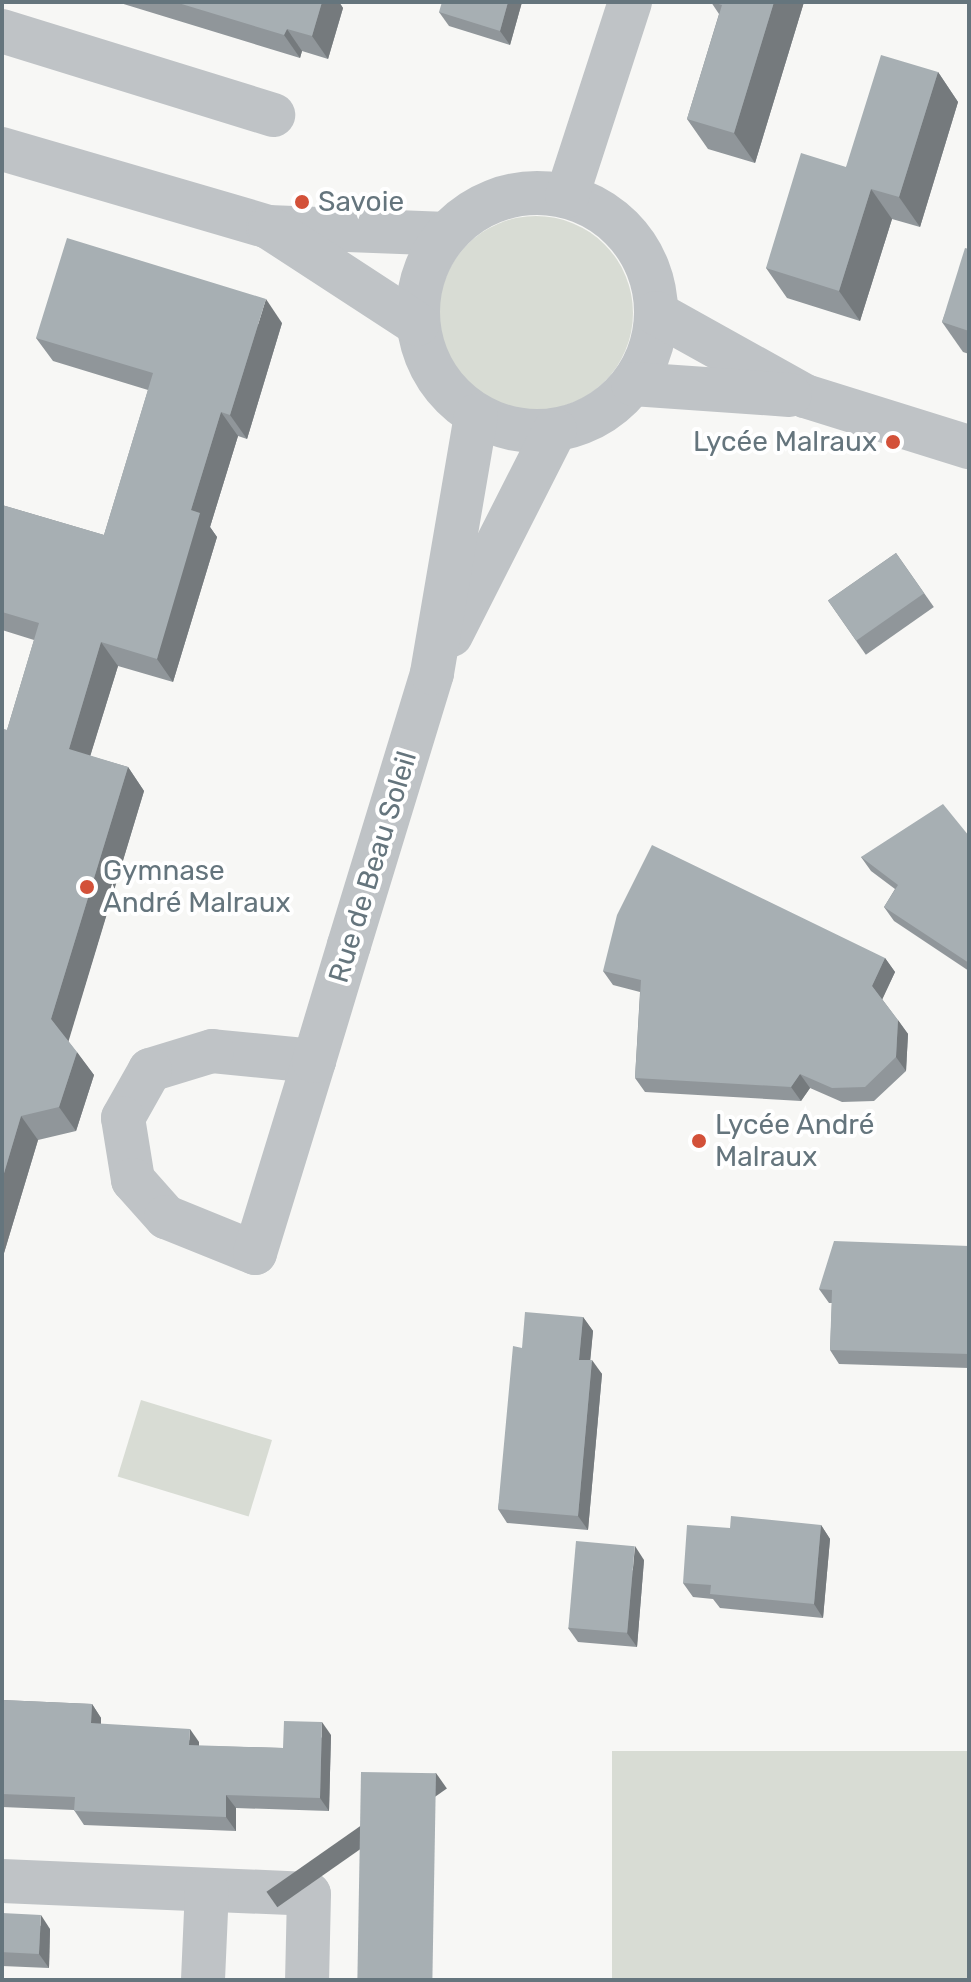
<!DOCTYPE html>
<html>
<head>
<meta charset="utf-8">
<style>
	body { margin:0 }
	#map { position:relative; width:971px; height:1982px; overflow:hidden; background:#f7f7f5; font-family:Rubik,sans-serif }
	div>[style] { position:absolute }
	.green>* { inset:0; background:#d8dcd4; transform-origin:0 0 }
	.round { border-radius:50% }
	.minor>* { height:44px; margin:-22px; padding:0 22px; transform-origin:22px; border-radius:22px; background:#bfc3c6 }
	.minor>.ring { margin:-22px; padding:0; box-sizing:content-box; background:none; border:44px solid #bfc3c6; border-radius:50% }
	.wall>* { inset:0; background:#90969a; transform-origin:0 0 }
	.shaded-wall>* { inset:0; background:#757a7d; transform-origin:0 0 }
	.building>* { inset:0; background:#a7afb3; transform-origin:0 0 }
	.dots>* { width:22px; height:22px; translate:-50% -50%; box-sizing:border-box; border:4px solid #fff; border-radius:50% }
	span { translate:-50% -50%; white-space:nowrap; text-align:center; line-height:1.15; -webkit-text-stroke:8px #fff; paint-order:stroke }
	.poi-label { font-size:28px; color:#65757d }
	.left { translate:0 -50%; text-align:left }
	.right { translate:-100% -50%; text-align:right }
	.street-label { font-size:28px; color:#65757d }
	.frame { position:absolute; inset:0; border:4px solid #65757d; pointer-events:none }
</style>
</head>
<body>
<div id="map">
	<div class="green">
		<i class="round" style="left:439px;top:216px;width:194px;height:194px"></i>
		<i style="left:141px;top:1400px;width:137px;height:80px;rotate:17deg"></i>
		<i style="left:969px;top:1751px;width:229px;height:357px;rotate:90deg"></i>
	</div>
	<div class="minor">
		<i style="left:2px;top:31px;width:284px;rotate:17.2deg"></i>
		<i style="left:2px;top:149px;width:277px;rotate:16.3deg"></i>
		<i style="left:268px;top:227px;width:179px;rotate:2.2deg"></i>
		<i class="ring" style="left:418px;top:193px;width:194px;height:194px"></i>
		<i style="left:567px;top:196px;width:204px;rotate:-72deg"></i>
		<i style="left:270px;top:228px;width:176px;rotate:33.1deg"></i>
		<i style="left:656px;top:313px;width:171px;rotate:29.1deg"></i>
		<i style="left:805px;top:396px;width:172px;rotate:17.3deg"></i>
		<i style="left:633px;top:384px;width:157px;rotate:4deg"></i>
		<i style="left:451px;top:635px;width:230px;rotate:-63.1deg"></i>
		<i style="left:314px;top:1061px;width:102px;rotate:-174.4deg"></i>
		<i style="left:212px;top:1051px;width:65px;rotate:163deg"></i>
		<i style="left:150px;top:1070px;width:55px;rotate:119.4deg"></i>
		<i style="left:123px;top:1118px;width:63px;rotate:80.8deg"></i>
		<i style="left:133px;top:1180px;width:50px;rotate:48.3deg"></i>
		<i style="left:166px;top:1217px;width:96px;rotate:22deg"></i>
		<i style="left:255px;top:1253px;width:201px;rotate:-72.9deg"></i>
		<i style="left:314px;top:1061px;width:121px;rotate:-73.2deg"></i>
		<i style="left:349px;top:945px;width:284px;rotate:-73deg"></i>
		<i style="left:432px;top:673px;width:261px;rotate:-80.3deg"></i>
		<i style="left:2px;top:1881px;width:307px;rotate:2.4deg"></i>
		<i style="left:309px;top:1894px;width:86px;rotate:91.3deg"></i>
		<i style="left:203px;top:1980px;width:90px;rotate:-87.5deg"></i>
	</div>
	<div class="wall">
		<i style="clip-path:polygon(117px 2px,339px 2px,343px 8px,328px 59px,302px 51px,300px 58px)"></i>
		<i style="clip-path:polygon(522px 2px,510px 45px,449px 26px,439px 12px)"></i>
		<i style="clip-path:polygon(711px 2px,804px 2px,755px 163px,708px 149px,687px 119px,719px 14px)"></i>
		<i style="clip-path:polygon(938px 72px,958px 102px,920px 227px,892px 219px,860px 321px,787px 298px,766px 268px,846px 167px)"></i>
		<i style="clip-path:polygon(969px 249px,969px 354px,963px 352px,942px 322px)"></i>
		<i style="clip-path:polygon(282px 323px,247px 439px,238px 436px,210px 527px,217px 537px,173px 682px,118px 666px,90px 756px,128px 767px,144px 791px,68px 1041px,94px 1075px,76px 1131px,38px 1140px,4px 1253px,2px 1253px,2px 729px,7px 730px,34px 640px,2px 630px,2px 505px,104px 535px,148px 390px,53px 361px,36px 338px)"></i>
		<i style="left:896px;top:553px;width:66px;height:83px;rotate:55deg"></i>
		<i style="clip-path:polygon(969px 836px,969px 971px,894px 921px,884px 907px,895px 889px,871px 871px,861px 857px)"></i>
		<i style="clip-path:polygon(885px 958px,895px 972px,882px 999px,908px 1034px,906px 1071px,874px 1101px,842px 1102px,810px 1088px,801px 1101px,645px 1092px,635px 1078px,640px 992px,613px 985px,603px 971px)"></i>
		<i style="clip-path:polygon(969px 1246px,969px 1368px,839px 1364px,830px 1350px,832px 1303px,829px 1303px,819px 1289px)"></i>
		<i style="clip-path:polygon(583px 1317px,593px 1331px,590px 1360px,602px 1374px,588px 1530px,507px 1523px,498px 1509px,522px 1348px)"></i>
		<i style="clip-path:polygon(821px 1525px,830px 1539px,823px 1618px,720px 1608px,713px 1599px,693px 1597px,683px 1583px,730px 1528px)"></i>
		<i style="clip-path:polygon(644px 1560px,637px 1647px,578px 1642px,568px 1628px)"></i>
		<i style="clip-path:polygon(2px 1700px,92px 1704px,101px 1718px,101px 1724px,199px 1742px,199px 1746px,283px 1748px,331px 1735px,329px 1811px,236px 1808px,236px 1831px,84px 1825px,74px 1810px,2px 1807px)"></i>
		<i style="clip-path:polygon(2px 1913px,50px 1929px,49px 1968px,2px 1966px)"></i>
	</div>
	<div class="shaded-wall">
		<i style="clip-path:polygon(322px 2px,339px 2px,343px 8px,328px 59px,312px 36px)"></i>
		<i style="clip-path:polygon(508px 2px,522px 2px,510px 45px,500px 31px)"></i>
		<i style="clip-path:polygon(774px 2px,804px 2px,755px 163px,734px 133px)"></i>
		<i style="clip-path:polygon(287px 29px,302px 51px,300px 58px,284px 35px)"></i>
		<i style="clip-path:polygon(938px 72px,958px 102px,920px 227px,899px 197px)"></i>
		<i style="clip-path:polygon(871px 189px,892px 219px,860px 321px,839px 291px)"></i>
		<i style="clip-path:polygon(266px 299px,282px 323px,247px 439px,230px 415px)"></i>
		<i style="clip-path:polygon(221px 412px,238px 436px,210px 527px,217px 537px,173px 682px,157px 659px,191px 510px)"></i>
		<i style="clip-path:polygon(101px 642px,118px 666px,85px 773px,69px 749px)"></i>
		<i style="clip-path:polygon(128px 767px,144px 791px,68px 1043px,51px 1019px)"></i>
		<i style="clip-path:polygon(885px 958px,895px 972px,882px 1000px,872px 986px)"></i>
		<i style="clip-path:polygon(898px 1020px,908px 1034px,906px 1071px,896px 1057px)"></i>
		<i style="clip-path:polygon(77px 1052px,94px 1075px,76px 1131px,59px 1107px)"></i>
		<i style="clip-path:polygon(800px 1074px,810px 1088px,801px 1101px,791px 1087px)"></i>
		<i style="clip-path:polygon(21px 1116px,38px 1140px,4px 1253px,2px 1251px,2px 1180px)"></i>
		<i style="clip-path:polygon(583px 1317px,593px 1331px,589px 1374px,579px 1360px)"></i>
		<i style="clip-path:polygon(592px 1360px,602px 1374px,588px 1530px,578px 1516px)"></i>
		<i style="clip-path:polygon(821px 1525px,830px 1539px,823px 1618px,814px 1604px)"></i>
		<i style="clip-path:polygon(635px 1546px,644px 1560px,637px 1647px,627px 1633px)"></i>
		<i style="clip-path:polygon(92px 1704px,101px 1718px,101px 1736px,91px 1723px)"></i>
		<i style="clip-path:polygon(322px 1722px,331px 1735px,329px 1811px,320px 1798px)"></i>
		<i style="clip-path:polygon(190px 1729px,199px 1742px,199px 1759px,189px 1745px)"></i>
		<i style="left:436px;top:1773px;width:19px;height:207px;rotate:55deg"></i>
		<i style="clip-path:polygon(226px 1795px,236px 1808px,236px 1831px,226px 1817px)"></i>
		<i style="clip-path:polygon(41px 1915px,50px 1929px,49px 1968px,39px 1954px)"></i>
	</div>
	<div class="building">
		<i style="clip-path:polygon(175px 2px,322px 2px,312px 36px,287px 29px,284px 35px)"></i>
		<i style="clip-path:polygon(442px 2px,508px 2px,500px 31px,439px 12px)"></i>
		<i style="clip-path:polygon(711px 2px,774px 2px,734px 133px,687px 119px,722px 5px)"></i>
		<i style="clip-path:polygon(881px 55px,938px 72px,899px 197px,871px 189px,839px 291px,766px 268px,801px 153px,846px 167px)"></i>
		<i style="clip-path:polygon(67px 238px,266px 299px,230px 415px,221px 412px,191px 510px,200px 513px,157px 659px,101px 642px,69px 749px,128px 767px,51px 1019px,77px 1052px,59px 1107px,21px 1116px,2px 1180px,2px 729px,7px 730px,39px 623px,2px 612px,2px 505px,104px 535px,153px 373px,36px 338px)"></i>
		<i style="clip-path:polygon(965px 248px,969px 249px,969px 331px,942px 322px)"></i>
		<i style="left:896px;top:553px;width:49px;height:83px;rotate:55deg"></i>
		<i style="clip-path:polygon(943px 804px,969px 836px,969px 963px,884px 907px,898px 885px,861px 857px)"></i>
		<i style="clip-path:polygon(652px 845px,885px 958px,872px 986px,898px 1020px,896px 1057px,865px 1087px,832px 1088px,800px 1074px,791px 1087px,635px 1078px,641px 980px,603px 971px,617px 915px)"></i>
		<i style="clip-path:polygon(834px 1241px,969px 1246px,969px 1354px,830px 1350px,832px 1290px,819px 1289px)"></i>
		<i style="clip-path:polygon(525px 1312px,583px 1317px,579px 1360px,592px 1360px,578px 1516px,498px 1509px,513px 1346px,522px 1348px)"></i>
		<i style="clip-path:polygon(731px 1516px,821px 1525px,814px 1604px,710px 1594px,711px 1585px,683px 1583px,687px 1525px,730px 1528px)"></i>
		<i style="left:576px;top:1541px;width:59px;height:87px;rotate:5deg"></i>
		<i style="clip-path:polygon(2px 1700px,92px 1704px,91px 1723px,190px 1729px,189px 1745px,283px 1748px,284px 1721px,322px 1722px,320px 1798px,226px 1795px,226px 1817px,74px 1811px,75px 1797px,2px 1794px)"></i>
		<i style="left:361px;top:1772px;width:75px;height:208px;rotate:1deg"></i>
		<i style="left:2px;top:1913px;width:39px;height:39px;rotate:3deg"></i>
	</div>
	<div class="dots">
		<i style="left:302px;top:202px;background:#d35139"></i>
		<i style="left:893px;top:442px;background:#d35139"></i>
		<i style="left:87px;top:887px;background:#d35139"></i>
		<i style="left:699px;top:1141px;background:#d35139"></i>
	</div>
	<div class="poi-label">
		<span class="left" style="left:318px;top:202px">Savoie</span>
		<span class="right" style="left:877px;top:442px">Lycée Malraux</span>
		<span class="left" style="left:103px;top:887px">Gymnase<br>André Malraux</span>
		<span class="left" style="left:715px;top:1141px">Lycée André<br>Malraux</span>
	</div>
	<div class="street-label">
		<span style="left:373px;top:867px;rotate:-73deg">Rue de Beau Soleil</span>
	</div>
	<div class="frame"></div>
</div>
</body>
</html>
